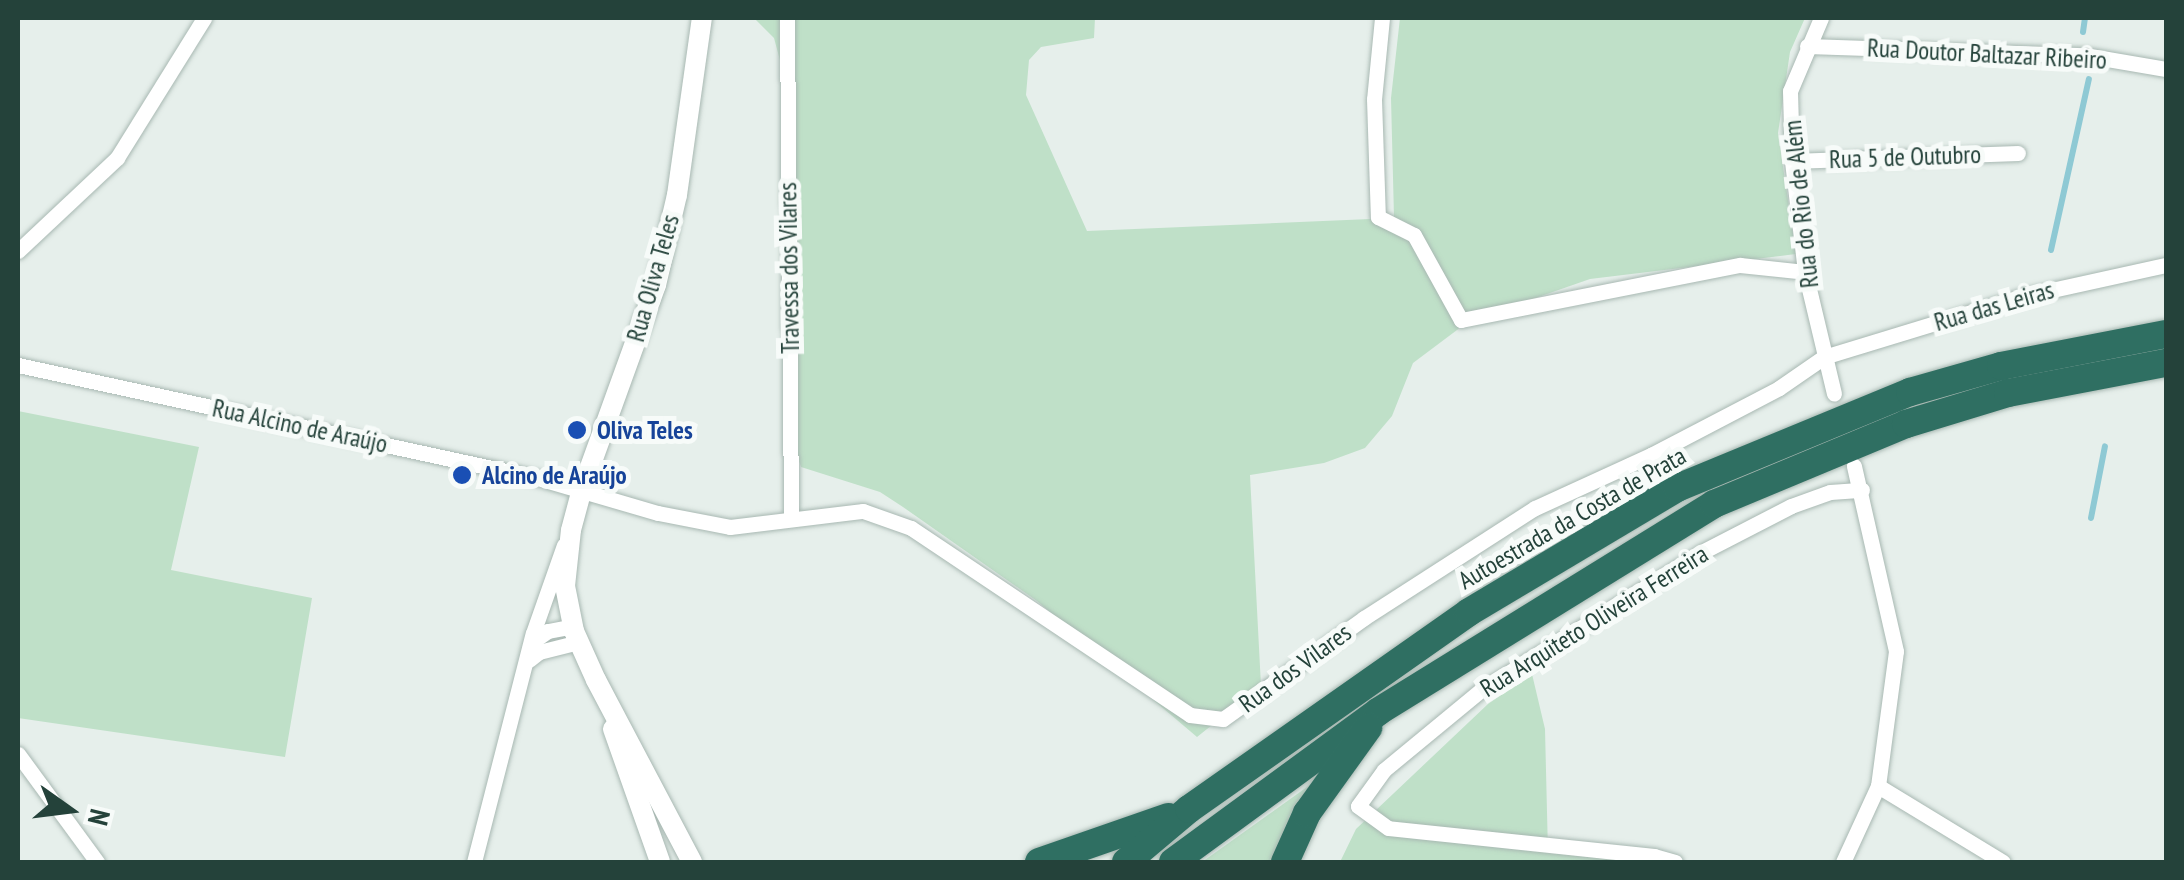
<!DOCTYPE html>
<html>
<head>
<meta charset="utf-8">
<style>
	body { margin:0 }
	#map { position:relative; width:2184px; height:880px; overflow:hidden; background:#e6efeb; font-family:"PT Sans Narrow",sans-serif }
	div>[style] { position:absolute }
	.green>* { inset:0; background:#bfe0c8 }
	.stream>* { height:6px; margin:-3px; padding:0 3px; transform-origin:3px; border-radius:3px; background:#8ec9d4 }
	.roads { filter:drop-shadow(0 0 2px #a8b8b2) drop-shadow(0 0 2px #a8b8b2) }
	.street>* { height:15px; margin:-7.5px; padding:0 7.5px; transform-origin:7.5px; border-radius:7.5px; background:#fff }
	.secondary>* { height:20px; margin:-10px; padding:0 10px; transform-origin:10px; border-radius:10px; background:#fff }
	.highway>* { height:28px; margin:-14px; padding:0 14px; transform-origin:14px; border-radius:14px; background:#2f6f62 }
	.dots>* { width:28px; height:28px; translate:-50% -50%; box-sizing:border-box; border:5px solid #f7fbf9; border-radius:50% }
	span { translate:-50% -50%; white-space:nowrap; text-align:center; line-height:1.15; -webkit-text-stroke:10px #f7fbf9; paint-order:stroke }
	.street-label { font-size:25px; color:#24423a }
	.transit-label { font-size:25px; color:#164399; font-weight:700 }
	.left { translate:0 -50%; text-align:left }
	.frame { position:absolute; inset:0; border:20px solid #24423a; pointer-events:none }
	.north { position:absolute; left:20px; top:760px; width:100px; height:100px; -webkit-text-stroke:8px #f7fbf9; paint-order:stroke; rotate:104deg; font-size:28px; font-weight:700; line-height:40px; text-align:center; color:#24423a }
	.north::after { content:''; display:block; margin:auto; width:35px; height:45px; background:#24423a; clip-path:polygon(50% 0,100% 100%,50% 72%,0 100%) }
</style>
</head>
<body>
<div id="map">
	<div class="green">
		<i style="clip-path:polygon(754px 18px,1095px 18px,1094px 38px,1041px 47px,1029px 60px,1026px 95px,1087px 231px,1394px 218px,1391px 98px,1400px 18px,1805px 18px,1790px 52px,1778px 133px,1796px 254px,1590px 279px,1469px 321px,1413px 363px,1392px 416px,1365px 448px,1324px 463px,1250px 475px,1261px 686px,1197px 737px,1037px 601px,903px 507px,880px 492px,801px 467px,790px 433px,784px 75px,774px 38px)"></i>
		<i style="clip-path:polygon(18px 411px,199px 447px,171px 570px,312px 598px,285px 757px,18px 718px)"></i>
		<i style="clip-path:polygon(1532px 674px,1545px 729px,1548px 853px,1654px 862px,1340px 862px,1356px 829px,1488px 704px)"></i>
		<i style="clip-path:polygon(1321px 777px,1274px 862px,1202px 862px)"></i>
	</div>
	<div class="stream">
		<i style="left:2083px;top:32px;width:14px;rotate:-82deg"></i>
		<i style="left:2051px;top:250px;width:175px;rotate:-77.5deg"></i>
		<i style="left:2091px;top:518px;width:73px;rotate:-79deg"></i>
	</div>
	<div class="roads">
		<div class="street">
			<i style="left:787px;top:18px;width:501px;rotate:89.54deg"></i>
			<i style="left:1382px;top:18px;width:81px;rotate:95.6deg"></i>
			<i style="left:1374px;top:99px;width:118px;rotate:88.1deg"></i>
			<i style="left:1378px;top:217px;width:40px;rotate:26.6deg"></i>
			<i style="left:1414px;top:235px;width:97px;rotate:61.1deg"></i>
			<i style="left:1461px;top:320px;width:284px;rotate:-11.2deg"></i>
			<i style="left:1740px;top:265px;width:65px;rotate:6.1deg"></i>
			<i style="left:1821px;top:18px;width:79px;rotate:113deg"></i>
			<i style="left:1790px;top:91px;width:70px;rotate:88.4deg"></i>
			<i style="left:1792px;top:161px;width:112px;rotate:83.3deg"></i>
			<i style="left:1805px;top:272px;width:125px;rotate:76.6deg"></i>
			<i style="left:1807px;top:46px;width:277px;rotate:1.9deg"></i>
			<i style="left:2084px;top:55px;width:83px;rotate:9.7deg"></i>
			<i style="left:1792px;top:161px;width:226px;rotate:-2deg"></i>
			<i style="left:18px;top:251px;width:136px;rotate:-43.2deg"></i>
			<i style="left:117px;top:158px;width:165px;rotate:-58.1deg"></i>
			<i style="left:18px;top:365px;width:532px;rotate:12.26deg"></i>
			<i style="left:538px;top:478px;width:125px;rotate:16.3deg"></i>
			<i style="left:658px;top:513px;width:73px;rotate:11deg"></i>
			<i style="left:730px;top:527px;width:134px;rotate:-6.9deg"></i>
			<i style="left:863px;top:511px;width:51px;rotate:19.5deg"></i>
			<i style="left:911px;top:528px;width:336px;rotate:33.8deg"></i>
			<i style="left:1190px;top:715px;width:33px;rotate:7deg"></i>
			<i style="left:1223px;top:719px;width:173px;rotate:-35.6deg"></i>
			<i style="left:1364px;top:618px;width:203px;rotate:-32.8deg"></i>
			<i style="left:1535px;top:508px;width:128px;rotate:-24.6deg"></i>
			<i style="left:1651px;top:455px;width:144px;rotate:-27.6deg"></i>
			<i style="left:1779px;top:388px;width:55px;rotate:-34.6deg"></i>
			<i style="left:1824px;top:357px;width:205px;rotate:-17deg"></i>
			<i style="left:2020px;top:297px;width:149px;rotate:-12.4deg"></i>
			<i style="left:532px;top:642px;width:19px;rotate:-35deg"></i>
			<i style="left:548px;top:631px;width:26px;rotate:-11deg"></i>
			<i style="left:529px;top:660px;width:13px;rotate:-39deg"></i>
			<i style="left:539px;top:652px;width:41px;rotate:-14deg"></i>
			<i style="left:18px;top:754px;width:134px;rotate:53.8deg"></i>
			<i style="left:1878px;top:786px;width:146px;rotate:31.3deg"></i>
			<i style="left:474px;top:862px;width:236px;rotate:-75.6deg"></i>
			<i style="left:533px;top:633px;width:93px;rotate:-70.6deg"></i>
			<i style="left:1675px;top:862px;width:22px;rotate:-164deg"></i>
			<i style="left:1654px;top:856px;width:267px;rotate:-174deg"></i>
			<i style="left:1388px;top:828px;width:37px;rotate:-144deg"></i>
			<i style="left:1358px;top:806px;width:44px;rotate:-54.2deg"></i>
			<i style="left:1384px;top:770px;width:126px;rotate:-39.5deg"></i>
			<i style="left:1481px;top:690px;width:258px;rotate:-32deg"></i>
			<i style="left:1700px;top:553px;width:102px;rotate:-27.3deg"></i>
			<i style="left:1791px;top:506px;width:41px;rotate:-19.7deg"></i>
			<i style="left:1830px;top:492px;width:32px;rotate:-4deg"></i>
			<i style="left:1843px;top:862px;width:84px;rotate:-65.3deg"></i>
			<i style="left:1878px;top:786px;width:136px;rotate:-82.4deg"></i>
			<i style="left:1896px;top:651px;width:190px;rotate:-102.8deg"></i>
		</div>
		<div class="secondary">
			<i style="left:613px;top:729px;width:141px;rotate:70.5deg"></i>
			<i style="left:692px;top:862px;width:206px;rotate:-117.8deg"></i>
			<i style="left:596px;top:680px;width:54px;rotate:-114.2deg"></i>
			<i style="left:574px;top:631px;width:46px;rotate:-101.3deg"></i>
			<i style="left:565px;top:586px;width:56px;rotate:-83.9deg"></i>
			<i style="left:571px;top:530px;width:39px;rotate:-75deg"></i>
			<i style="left:581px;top:492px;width:220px;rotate:-70.1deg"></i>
			<i style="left:656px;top:285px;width:92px;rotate:-76.9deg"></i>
			<i style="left:677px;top:195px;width:179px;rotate:-82deg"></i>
		</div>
		<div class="highway">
			<i style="left:1039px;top:862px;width:137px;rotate:-19.2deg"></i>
			<i style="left:1126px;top:862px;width:82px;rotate:-40.1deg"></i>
			<i style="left:1189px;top:809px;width:342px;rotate:-35.1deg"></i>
			<i style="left:1469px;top:612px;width:242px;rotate:-30.8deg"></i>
			<i style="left:1677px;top:488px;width:252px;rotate:-22.4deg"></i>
			<i style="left:1910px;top:392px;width:95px;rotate:-15.9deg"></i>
			<i style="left:2001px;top:366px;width:168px;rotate:-11deg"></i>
			<i style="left:1173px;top:862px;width:255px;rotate:-36.2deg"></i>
			<i style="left:1379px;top:711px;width:394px;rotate:-31.7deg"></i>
			<i style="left:1714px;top:504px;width:208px;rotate:-22.6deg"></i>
			<i style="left:1906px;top:424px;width:107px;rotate:-16.9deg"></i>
			<i style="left:2008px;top:393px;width:161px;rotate:-10.8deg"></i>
			<i style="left:1285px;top:862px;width:54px;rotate:-65.8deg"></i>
			<i style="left:1307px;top:813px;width:105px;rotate:-54.3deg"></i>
		</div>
	</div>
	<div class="dots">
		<i style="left:577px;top:430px;background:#1a4fb4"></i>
		<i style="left:462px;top:475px;background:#1a4fb4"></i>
	</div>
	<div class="street-label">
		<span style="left:1987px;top:54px;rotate:3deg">Rua Doutor Baltazar Ribeiro</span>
		<span style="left:1905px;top:157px;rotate:-2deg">Rua 5 de Outubro</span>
		<span style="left:1801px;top:204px;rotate:-96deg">Rua do Rio de Além</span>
		<span style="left:789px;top:268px;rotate:-91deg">Travessa dos Vilares</span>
		<span style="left:653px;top:278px;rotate:-74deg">Rua Oliva Teles</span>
		<span style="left:1994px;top:306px;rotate:-16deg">Rua das Leiras</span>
		<span style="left:300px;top:426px;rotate:12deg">Rua Alcino de Araújo</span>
		<span style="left:1572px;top:518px;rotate:-30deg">Autoestrada da Costa de Prata</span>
		<span style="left:1594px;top:621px;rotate:-32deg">Rua Arquiteto Oliveira Ferreira</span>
		<span style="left:1295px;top:668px;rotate:-36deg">Rua dos Vilares</span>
	</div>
	<div class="transit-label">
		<span class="left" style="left:597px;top:430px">Oliva Teles</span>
		<span class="left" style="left:482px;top:475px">Alcino de Araújo</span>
	</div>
	<div class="frame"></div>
	<div class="north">N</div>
</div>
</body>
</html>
